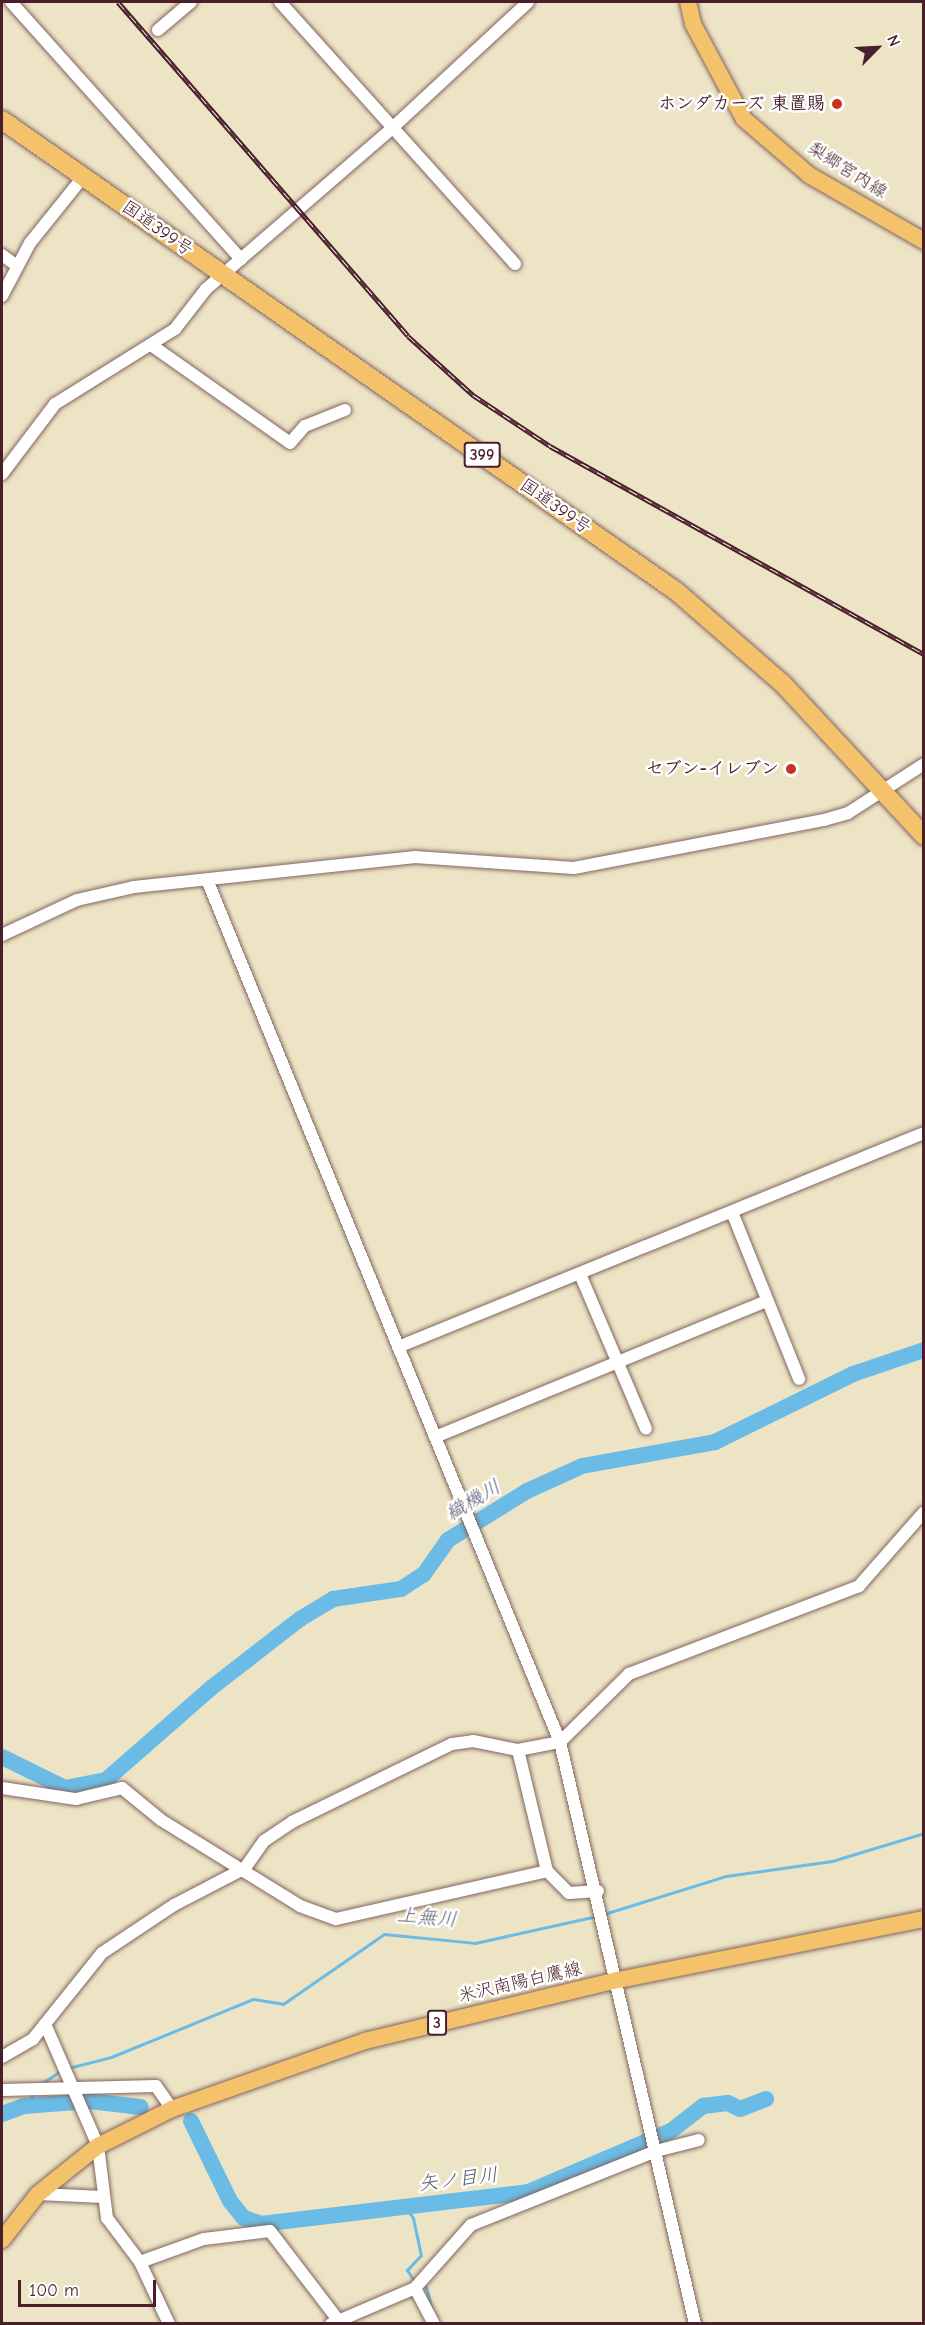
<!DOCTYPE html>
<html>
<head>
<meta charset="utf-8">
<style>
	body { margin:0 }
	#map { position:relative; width:925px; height:2325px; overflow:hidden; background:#ede4c5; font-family:"Comic Neue","Klee One",sans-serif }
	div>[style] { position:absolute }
	.stream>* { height:3px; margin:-1.5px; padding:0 1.5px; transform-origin:1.5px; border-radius:1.5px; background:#6abbe5 }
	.river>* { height:16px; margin:-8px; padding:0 8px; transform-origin:8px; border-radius:8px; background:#6abbe5 }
	.roads { filter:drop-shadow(0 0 2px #836461) drop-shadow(0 0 2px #836461) }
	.minor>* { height:12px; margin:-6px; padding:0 6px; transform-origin:6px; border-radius:6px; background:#fff }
	.major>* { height:16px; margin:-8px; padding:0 8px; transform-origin:8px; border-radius:8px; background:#f3c26a }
	.highway>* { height:18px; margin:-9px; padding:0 9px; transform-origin:9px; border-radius:9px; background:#f3c26a }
	.rail>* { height:5px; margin-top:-2.5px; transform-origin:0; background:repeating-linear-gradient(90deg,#fff 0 9px,#4a1f2b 0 18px); box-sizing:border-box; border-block:2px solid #4a1f2b }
	.dots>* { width:16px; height:16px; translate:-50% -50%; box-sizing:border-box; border:3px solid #fff; border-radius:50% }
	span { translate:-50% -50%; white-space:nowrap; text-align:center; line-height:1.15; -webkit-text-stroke:5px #fff; paint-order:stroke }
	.shield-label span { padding:2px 4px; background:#fff; border:2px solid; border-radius:4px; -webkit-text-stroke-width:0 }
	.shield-label { font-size:16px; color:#4a1f2b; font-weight:700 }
	.poi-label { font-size:18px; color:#4a1f2b; font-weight:700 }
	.right { translate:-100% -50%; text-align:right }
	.street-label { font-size:18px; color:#4a1f2b }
	.water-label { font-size:20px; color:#575d75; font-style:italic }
	.frame { position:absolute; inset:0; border:3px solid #4a1f2b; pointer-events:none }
	.north { position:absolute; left:847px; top:18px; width:60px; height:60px; -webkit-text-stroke:4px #fff; paint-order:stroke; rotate:66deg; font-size:16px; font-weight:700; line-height:24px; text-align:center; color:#4a1f2b }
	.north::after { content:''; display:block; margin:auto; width:21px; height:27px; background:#4a1f2b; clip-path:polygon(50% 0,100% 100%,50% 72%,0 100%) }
	.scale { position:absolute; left:18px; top:2280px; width:138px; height:27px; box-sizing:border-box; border:3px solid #4a1f2b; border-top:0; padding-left:8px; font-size:18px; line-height:21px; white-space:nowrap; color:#4a1f2b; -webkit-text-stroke:4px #fff; paint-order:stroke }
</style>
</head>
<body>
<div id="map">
	<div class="stream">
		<i style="left:604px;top:1914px;width:128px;rotate:-17.3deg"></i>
		<i style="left:726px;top:1876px;width:107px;rotate:-8.1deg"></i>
		<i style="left:832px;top:1861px;width:96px;rotate:-16.9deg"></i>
		<i style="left:68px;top:2068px;width:44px;rotate:-14.3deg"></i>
		<i style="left:111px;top:2057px;width:153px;rotate:-22.2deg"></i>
		<i style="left:253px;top:1999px;width:30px;rotate:9deg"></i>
		<i style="left:283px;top:2004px;width:123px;rotate:-34.7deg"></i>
		<i style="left:384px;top:1934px;width:91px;rotate:5.6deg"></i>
		<i style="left:475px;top:1943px;width:125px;rotate:-12.5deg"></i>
		<i style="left:38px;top:2086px;width:29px;rotate:-34deg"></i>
		<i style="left:24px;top:2106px;width:15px;rotate:-53deg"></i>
		<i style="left:404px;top:2205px;width:16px;rotate:55deg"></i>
		<i style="left:413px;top:2218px;width:38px;rotate:78deg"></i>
		<i style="left:421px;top:2255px;width:21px;rotate:133deg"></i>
		<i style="left:407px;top:2270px;width:11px;rotate:56deg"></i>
		<i style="left:426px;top:2287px;width:20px;rotate:75deg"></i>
	</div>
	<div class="river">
		<i style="left:2px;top:1757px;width:70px;rotate:26.2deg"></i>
		<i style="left:65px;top:1788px;width:42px;rotate:-11deg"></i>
		<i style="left:106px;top:1780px;width:140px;rotate:-41.2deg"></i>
		<i style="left:211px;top:1688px;width:113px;rotate:-37.8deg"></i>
		<i style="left:300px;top:1619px;width:39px;rotate:-31deg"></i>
		<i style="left:333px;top:1599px;width:69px;rotate:-8.4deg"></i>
		<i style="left:401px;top:1589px;width:27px;rotate:-33deg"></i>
		<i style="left:424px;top:1574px;width:42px;rotate:-54.8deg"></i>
		<i style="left:448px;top:1540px;width:93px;rotate:-31.8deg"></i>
		<i style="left:527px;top:1491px;width:60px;rotate:-24.4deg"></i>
		<i style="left:582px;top:1466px;width:135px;rotate:-10.2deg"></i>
		<i style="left:715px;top:1442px;width:154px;rotate:-26.2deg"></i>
		<i style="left:853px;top:1374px;width:75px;rotate:-18.7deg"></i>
		<i style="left:2px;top:2114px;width:23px;rotate:-20deg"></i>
		<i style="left:24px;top:2106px;width:65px;rotate:-4.4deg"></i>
		<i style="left:89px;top:2101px;width:52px;rotate:6.6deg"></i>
		<i style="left:191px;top:2121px;width:89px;rotate:64deg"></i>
		<i style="left:230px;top:2201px;width:22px;rotate:51deg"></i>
		<i style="left:244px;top:2218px;width:18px;rotate:19deg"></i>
		<i style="left:261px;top:2224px;width:269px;rotate:-6.8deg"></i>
		<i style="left:528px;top:2192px;width:155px;rotate:-23.1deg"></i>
		<i style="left:671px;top:2131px;width:41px;rotate:-38deg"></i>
		<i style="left:703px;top:2106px;width:25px;rotate:-7deg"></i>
		<i style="left:728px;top:2103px;width:13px;rotate:27deg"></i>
		<i style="left:740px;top:2109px;width:28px;rotate:-21deg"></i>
	</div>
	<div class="roads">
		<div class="minor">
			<i style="left:11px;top:2px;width:345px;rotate:48.2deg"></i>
			<i style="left:280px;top:2px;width:352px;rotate:48.1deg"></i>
			<i style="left:158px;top:30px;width:43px;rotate:-40.3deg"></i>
			<i style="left:2px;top:255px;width:17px;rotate:36deg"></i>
			<i style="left:2px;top:296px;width:60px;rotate:-62.2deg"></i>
			<i style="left:30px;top:243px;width:85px;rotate:-51.2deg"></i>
			<i style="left:154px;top:347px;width:166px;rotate:35.2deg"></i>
			<i style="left:290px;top:443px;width:23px;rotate:-49deg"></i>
			<i style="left:305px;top:426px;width:43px;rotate:-21.8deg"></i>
			<i style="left:2px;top:474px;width:88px;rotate:-52.9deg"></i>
			<i style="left:55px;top:404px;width:142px;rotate:-32deg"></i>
			<i style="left:175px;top:329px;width:51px;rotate:-52.2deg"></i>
			<i style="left:206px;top:289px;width:243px;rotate:-40.8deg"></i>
			<i style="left:390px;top:130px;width:188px;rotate:-42.8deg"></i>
			<i style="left:208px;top:882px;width:929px;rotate:67.74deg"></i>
			<i style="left:560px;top:1742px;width:597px;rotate:76.94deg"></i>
			<i style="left:2px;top:935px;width:83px;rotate:-25deg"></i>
			<i style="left:77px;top:900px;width:58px;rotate:-12.8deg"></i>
			<i style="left:134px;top:887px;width:283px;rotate:-6.1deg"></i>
			<i style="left:415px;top:857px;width:159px;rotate:4deg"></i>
			<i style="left:574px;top:868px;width:255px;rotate:-10.9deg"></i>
			<i style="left:824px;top:820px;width:25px;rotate:-16deg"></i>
			<i style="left:848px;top:813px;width:90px;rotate:-32.8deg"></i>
			<i style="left:732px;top:1212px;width:180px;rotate:68.1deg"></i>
			<i style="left:580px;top:1274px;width:168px;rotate:66.9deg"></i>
			<i style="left:398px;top:1347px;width:568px;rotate:-22.14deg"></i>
			<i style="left:435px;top:1437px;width:359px;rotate:-22.3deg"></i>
			<i style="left:518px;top:1750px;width:124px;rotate:76.5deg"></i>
			<i style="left:547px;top:1871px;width:31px;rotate:45deg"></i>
			<i style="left:569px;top:1893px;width:29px;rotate:-4deg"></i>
			<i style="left:2px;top:1788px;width:75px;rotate:8.5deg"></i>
			<i style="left:76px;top:1799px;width:47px;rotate:-13.4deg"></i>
			<i style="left:122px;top:1788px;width:50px;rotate:39.4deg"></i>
			<i style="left:161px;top:1820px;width:163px;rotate:31.7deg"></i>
			<i style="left:300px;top:1906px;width:38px;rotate:20deg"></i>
			<i style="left:336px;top:1919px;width:216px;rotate:-12.8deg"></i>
			<i style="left:45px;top:2024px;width:133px;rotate:66.5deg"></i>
			<i style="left:98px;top:2146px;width:73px;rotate:82.9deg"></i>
			<i style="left:107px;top:2218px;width:55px;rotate:53.1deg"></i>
			<i style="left:140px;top:2262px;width:68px;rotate:64.9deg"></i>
			<i style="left:2px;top:2057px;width:36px;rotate:-30deg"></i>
			<i style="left:33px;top:2039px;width:110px;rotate:-51.3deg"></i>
			<i style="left:102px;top:1953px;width:87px;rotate:-33.7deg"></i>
			<i style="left:174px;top:1905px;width:80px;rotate:-27.5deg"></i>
			<i style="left:245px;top:1868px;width:33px;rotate:-55deg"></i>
			<i style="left:264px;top:1841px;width:34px;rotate:-34deg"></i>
			<i style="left:292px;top:1822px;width:178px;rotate:-26deg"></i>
			<i style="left:452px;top:1744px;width:21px;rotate:-8deg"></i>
			<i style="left:473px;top:1741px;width:46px;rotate:11.3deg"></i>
			<i style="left:518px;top:1750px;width:43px;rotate:-10.8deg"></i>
			<i style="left:560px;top:1742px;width:97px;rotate:-44.6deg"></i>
			<i style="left:629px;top:1674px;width:246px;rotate:-20.9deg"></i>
			<i style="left:859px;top:1586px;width:98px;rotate:-48.7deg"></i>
			<i style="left:2px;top:2090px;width:154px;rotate:-1.5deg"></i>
			<i style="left:156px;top:2086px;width:28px;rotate:55deg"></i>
			<i style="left:38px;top:2194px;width:65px;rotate:2.6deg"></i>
			<i style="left:140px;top:2262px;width:68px;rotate:-19.8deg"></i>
			<i style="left:204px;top:2239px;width:66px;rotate:-6.9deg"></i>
			<i style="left:270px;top:2231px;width:112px;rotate:52.6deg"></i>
			<i style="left:415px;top:2288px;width:41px;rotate:62.2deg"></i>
			<i style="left:331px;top:2324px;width:91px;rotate:-23.2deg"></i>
			<i style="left:415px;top:2288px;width:84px;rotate:-48.4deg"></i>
			<i style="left:471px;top:2225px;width:199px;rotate:-21.8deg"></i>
			<i style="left:656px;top:2151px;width:44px;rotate:-14.3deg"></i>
		</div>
		<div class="major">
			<i style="left:688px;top:2px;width:23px;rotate:77deg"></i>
			<i style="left:693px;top:24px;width:108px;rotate:61.8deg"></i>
			<i style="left:744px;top:119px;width:86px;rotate:40.7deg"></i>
			<i style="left:809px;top:175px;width:133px;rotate:29.9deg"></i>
			<i style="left:2px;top:2240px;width:58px;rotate:-52deg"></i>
			<i style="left:38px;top:2194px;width:77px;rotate:-38.7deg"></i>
			<i style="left:98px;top:2146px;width:83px;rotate:-26.6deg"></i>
			<i style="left:172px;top:2109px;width:205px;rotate:-19.4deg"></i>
			<i style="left:365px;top:2041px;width:260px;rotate:-13.6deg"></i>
			<i style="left:618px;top:1980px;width:312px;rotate:-11.3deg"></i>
		</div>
		<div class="highway">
			<i style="left:2px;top:120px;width:822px;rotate:34.95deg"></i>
			<i style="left:676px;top:591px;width:140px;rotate:41deg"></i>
			<i style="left:782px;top:683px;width:209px;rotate:47.1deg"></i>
		</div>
	</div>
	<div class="rail">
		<i style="left:118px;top:2px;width:442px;rotate:49deg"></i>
		<i style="left:408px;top:336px;width:88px;rotate:42.2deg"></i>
		<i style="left:473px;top:395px;width:92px;rotate:33.5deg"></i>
		<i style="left:550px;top:446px;width:428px;rotate:29.1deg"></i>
	</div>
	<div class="dots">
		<i style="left:837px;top:104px;background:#c8321e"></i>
		<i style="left:791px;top:769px;background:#c8321e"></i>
	</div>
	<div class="shield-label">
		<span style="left:482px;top:455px">399</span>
		<span style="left:437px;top:2023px">3</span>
	</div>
	<div class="poi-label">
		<span class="right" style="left:825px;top:104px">ホンダカーズ 東置賜</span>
		<span class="right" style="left:779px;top:769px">セブン-イレブン</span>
	</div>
	<div class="street-label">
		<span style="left:847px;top:171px;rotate:32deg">梨郷宮内線</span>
		<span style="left:157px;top:229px;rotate:35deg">国道399号</span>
		<span style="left:555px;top:507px;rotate:35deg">国道399号</span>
		<span style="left:520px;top:1983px;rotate:-13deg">米沢南陽白鷹線</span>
	</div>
	<div class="water-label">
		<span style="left:473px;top:1500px;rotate:-31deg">織機川</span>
		<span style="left:427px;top:1917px;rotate:5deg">上無川</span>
		<span style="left:458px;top:2179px;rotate:-7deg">矢ノ目川</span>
	</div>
	<div class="frame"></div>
	<div class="north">N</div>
	<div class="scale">100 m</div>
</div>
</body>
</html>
